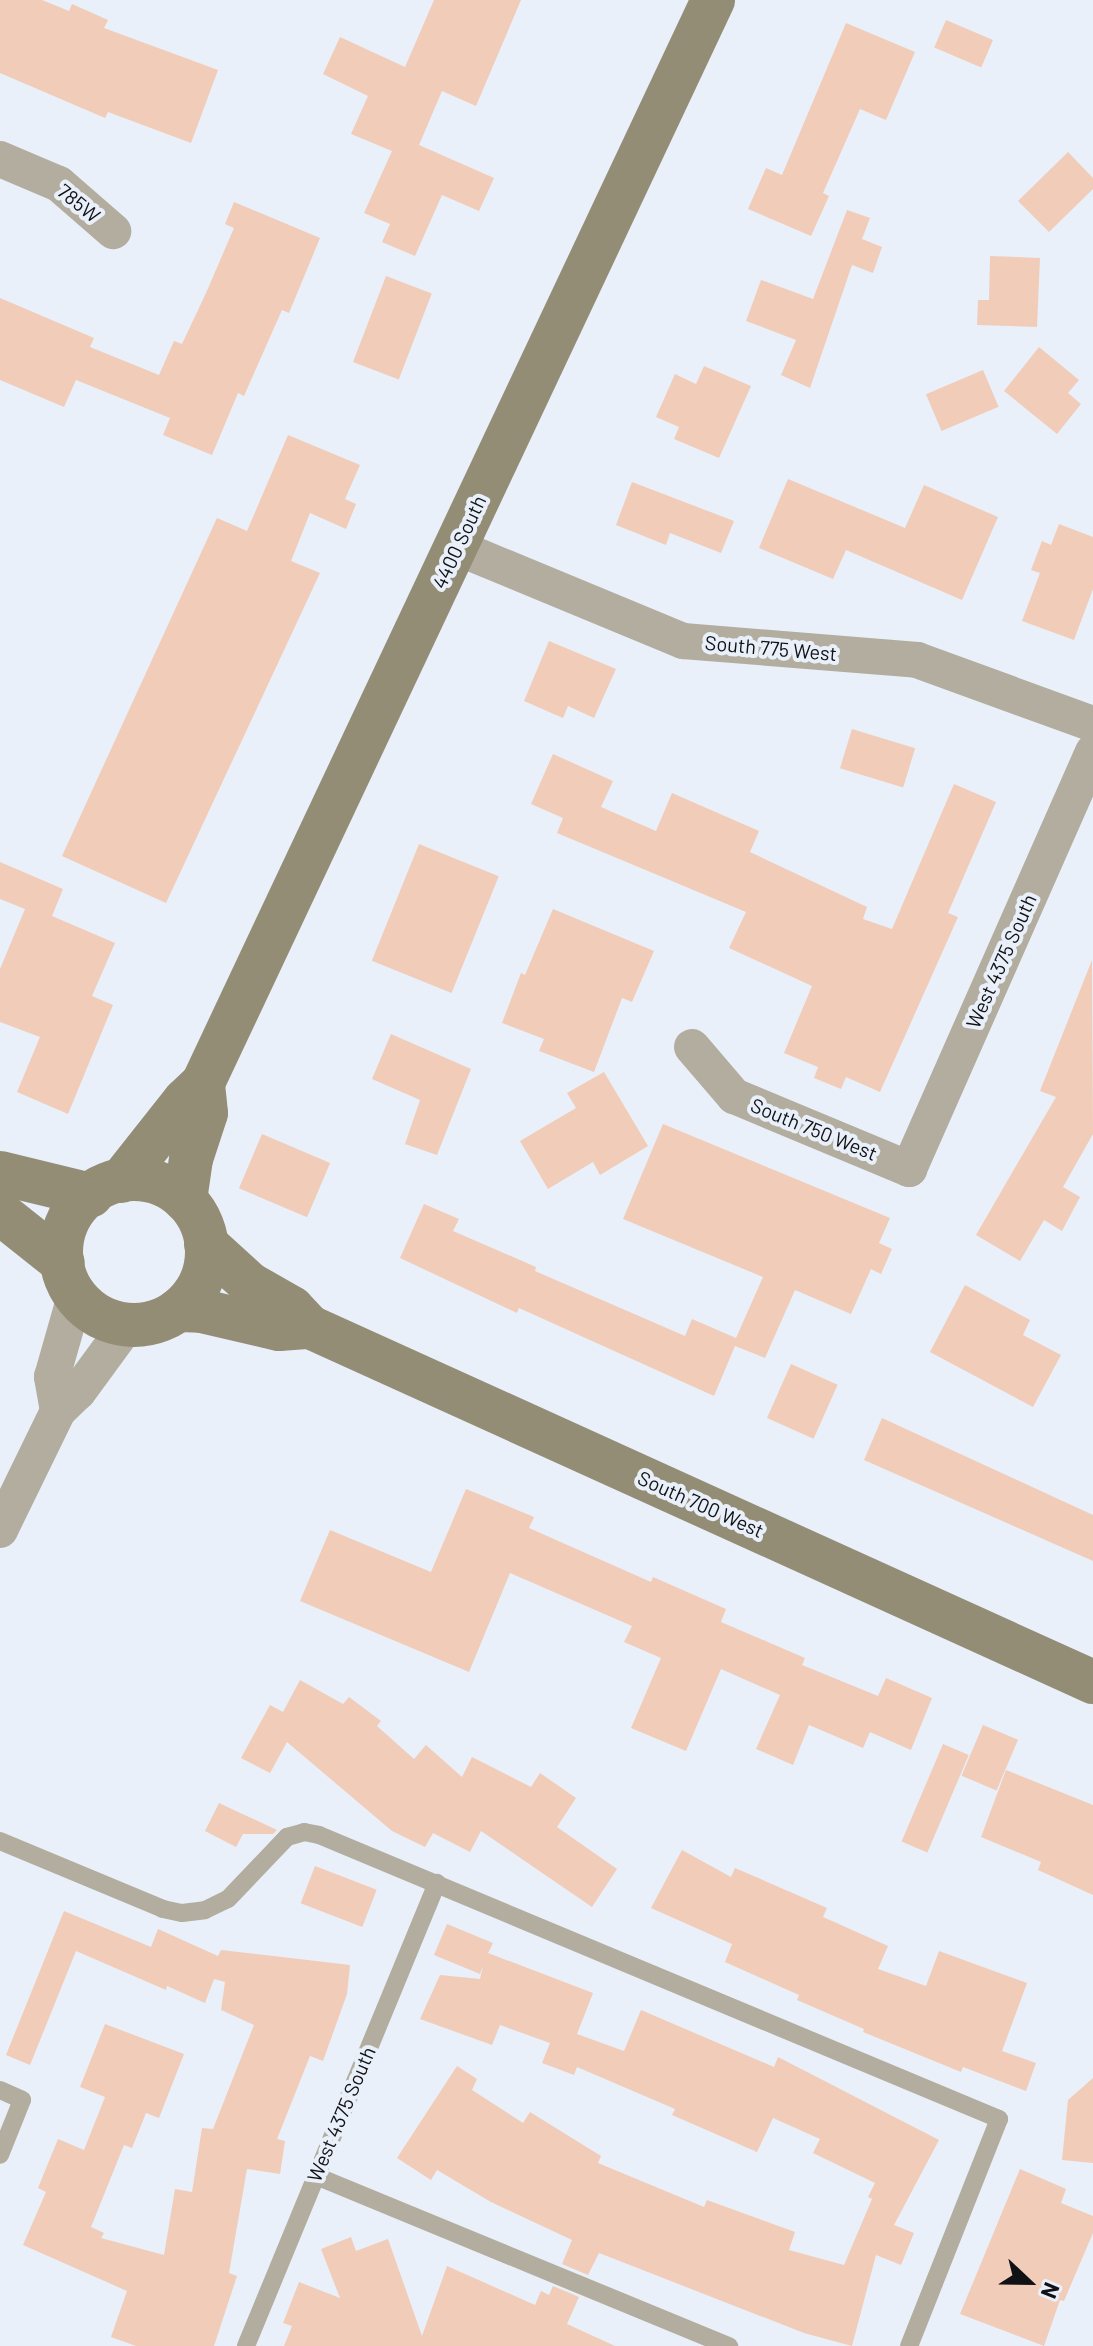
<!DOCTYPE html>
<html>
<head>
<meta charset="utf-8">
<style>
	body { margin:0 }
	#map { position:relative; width:1093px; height:2346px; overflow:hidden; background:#e9f0fa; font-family:Barlow,sans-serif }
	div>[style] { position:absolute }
	.building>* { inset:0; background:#f1ccb8; transform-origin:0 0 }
	.lane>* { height:18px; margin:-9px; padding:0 9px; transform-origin:9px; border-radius:9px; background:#b2ad9e }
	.street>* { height:36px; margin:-18px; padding:0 18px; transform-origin:18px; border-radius:18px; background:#b2ad9e }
	.secondary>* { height:44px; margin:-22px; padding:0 22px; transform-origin:22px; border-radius:22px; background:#948d76 }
	.secondary>.ring { margin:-22px; padding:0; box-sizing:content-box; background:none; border:44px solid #948d76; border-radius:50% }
	span { translate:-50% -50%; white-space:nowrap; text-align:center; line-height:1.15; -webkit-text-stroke:8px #e9f0fa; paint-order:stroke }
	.street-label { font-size:20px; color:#101215 }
	.north { position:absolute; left:989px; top:2242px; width:80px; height:80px; -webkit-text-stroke:6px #e9f0fa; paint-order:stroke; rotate:112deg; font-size:22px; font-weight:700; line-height:32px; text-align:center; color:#101215 }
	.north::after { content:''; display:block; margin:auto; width:28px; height:36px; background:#101215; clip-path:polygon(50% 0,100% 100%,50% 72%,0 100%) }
</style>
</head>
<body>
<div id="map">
	<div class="building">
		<i style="clip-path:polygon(0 0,42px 0,69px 11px,72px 4px,108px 20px,104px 28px,218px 70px,191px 143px,108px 112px,105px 118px,0 73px)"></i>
		<i style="clip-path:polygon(434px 0,521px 0,476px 106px,442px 91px,419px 145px,494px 178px,479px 211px,442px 195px,415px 256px,382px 242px,390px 224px,364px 213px,392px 151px,351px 134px,368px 96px,323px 74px,340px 37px,405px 67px)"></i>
		<i style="left:946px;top:20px;width:51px;height:30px;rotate:23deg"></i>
		<i style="clip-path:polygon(846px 23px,915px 52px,886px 120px,860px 109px,823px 193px,829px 196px,811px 236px,748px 209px,766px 168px,782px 175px)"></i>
		<i style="clip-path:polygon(1068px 152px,1093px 178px,1093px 189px,1049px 232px,1018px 201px)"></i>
		<i style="clip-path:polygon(234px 202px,320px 238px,289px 313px,282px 310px,244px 396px,238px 393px,212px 455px,163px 435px,170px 418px,76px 380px,64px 407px,0 380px,0 298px,94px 338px,90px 347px,159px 375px,174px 341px,182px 344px,206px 293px,234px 228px,225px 224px)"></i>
		<i style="clip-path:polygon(847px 210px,870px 218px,862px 239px,882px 247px,873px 273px,852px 265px,810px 388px,781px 375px,796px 340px,746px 321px,761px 280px,813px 299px)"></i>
		<i style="clip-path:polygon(990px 256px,1040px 258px,1037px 327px,977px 325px,978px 300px,989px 300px)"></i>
		<i style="left:386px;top:276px;width:49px;height:92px;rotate:21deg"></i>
		<i style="clip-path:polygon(1039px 347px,1079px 380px,1068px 393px,1081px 404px,1057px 434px,1004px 391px)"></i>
		<i style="clip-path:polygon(704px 366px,751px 386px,719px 458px,674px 439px,679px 427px,656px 417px,675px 374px,696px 384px)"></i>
		<i style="left:983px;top:370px;width:40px;height:62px;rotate:67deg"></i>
		<i style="clip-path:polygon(288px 435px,360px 465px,345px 499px,356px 504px,346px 529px,310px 513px,291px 561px,320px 573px,166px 903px,62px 856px,217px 518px,247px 531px)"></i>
		<i style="clip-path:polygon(788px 479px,905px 528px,924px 485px,998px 517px,962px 600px,846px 550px,833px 579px,759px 548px)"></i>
		<i style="clip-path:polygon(632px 482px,734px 521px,721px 553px,670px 533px,666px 545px,616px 525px)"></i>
		<i style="clip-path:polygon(1059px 524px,1093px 537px,1093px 589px,1074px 640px,1022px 621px,1040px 573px,1031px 570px,1042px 541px,1051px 545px)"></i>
		<i style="clip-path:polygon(549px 641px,616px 669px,594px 718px,568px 706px,563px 718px,524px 701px)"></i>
		<i style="left:852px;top:729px;width:66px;height:41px;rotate:17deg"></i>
		<i style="clip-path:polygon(553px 754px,613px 781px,601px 807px,656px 831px,672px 793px,759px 831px,750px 852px,867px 907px,863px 919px,892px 929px,954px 784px,996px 802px,948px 913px,958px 917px,880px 1092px,846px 1077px,841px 1089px,814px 1078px,818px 1067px,784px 1053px,812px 986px,729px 948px,746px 912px,557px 833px,563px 818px,531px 804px)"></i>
		<i style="left:419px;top:844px;width:86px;height:126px;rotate:22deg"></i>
		<i style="clip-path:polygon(0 862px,63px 889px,52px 916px,115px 943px,92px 996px,113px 1005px,68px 1114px,17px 1092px,40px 1037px,0 1022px,0 969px,25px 909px,0 899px)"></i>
		<i style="clip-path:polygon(553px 909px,654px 951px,632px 1002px,622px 998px,594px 1072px,539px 1051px,544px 1039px,502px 1023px,521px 973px,525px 975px)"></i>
		<i style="clip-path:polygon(1092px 960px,1093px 1134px,1063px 1187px,1080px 1197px,1062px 1231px,1044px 1220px,1020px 1261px,976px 1235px,1056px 1097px,1040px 1091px)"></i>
		<i style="clip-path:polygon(391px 1034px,471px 1069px,437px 1155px,405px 1144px,420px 1100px,372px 1079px)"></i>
		<i style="clip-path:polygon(604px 1072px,648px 1146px,600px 1175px,593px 1162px,548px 1189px,520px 1141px,576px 1108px,567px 1093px)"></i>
		<i style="clip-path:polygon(663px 1124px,890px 1218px,879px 1243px,892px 1249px,881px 1274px,871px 1269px,851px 1314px,795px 1290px,765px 1358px,735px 1346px,714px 1396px,519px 1308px,517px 1313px,400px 1258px,424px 1204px,459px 1219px,453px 1231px,536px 1267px,535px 1271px,685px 1336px,692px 1319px,736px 1338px,763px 1277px,623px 1219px)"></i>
		<i style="left:262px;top:1134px;width:74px;height:59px;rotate:23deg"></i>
		<i style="clip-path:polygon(965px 1285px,1030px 1320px,1023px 1335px,1061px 1355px,1033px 1407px,930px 1352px)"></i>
		<i style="left:791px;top:1364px;width:51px;height:59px;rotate:24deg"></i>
		<i style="clip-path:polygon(882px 1418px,1093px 1515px,1093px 1561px,864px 1460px)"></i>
		<i style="clip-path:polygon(466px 1489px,534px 1517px,529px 1528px,651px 1582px,653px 1577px,726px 1609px,721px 1622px,805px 1658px,802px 1665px,878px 1696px,886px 1678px,932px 1698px,911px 1750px,870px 1732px,863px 1748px,809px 1725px,793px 1765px,756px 1749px,780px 1695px,721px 1669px,686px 1751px,631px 1728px,661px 1658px,624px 1642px,632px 1626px,510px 1573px,469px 1672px,300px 1601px,330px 1530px,431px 1572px)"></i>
		<i style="clip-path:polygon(300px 1680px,343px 1704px,349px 1697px,381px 1721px,377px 1726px,414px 1759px,426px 1745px,462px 1777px,472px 1757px,531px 1787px,540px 1773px,576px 1798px,557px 1827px,617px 1869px,592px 1907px,481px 1831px,470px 1852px,433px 1833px,425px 1847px,392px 1831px,287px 1742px,270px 1773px,241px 1758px,270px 1705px,283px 1712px)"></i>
		<i style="left:983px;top:1725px;width:38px;height:55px;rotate:23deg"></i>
		<i style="left:943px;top:1744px;width:28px;height:106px;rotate:23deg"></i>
		<i style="clip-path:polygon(1006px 1770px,1093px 1805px,1093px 1895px,1038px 1870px,1041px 1862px,981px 1837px)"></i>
		<i style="clip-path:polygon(219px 1803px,236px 1811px,277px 1830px,273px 1834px,243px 1834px,236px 1847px,205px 1831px)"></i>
		<i style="clip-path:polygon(682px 1850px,731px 1877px,735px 1868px,827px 1908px,823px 1917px,888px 1946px,878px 1969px,926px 1986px,939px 1951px,1027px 1983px,1002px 2051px,1036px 2063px,1026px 2091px,963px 2067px,961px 2072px,863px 2032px,864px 2029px,797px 2000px,799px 1995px,725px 1962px,732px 1944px,651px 1908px)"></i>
		<i style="left:315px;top:1866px;width:66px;height:40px;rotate:21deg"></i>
		<i style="clip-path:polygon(64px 1911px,151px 1947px,158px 1929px,218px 1956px,221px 1950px,350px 1965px,347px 1994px,323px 2061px,310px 2056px,277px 2139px,285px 2141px,280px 2174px,247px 2169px,229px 2273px,237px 2276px,214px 2346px,136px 2346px,111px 2337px,127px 2291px,23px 2245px,46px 2192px,38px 2188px,58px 2139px,84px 2150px,105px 2097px,80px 2087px,105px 2024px,184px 2054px,159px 2118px,146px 2113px,132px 2148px,124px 2145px,91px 2227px,104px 2233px,101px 2238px,164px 2255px,175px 2189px,192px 2192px,202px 2128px,213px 2129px,254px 2025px,221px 2010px,225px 1982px,214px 1979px,205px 2003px,167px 1986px,166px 1990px,76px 1951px,30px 2065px,6px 2055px)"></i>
		<i style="clip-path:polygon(447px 1924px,493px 1943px,488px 1953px,593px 1993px,577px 2034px,624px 2051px,641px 2010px,774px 2067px,778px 2057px,939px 2140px,894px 2225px,914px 2233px,901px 2265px,876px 2255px,852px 2346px,804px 2333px,599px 2253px,588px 2275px,562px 2264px,572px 2240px,491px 2202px,437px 2170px,431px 2180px,397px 2158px,457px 2066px,477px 2079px,472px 2090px,523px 2123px,530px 2112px,601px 2156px,598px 2163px,704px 2207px,707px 2200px,795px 2232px,789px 2250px,844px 2265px,872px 2199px,868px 2197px,875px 2183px,813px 2153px,820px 2139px,773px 2118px,757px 2152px,672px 2115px,675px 2109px,577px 2067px,574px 2075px,542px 2063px,550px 2043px,500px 2025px,492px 2045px,420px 2019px,440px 1975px,480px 1979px,483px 1966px,480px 1974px,434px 1955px)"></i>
		<i style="clip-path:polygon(1093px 2078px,1093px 2163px,1062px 2160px,1068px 2100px)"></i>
		<i style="clip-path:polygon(1020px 2169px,1066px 2189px,1061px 2203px,1093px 2216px,1093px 2233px,1064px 2301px,1060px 2300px,1044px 2346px,960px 2314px)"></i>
		<i style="clip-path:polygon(351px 2237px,356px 2251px,388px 2239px,422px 2336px,447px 2266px,535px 2305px,541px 2291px,549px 2295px,553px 2286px,579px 2297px,567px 2324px,615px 2346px,284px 2346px,292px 2326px,283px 2323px,299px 2282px,340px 2298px,321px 2249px)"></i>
	</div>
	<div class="lane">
		<i style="left:0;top:1841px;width:177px;rotate:22.6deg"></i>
		<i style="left:163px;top:1909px;width:19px;rotate:12deg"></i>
		<i style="left:182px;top:1913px;width:23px;rotate:-7deg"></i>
		<i style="left:205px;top:1910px;width:25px;rotate:-26deg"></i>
		<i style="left:228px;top:1899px;width:86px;rotate:-46.4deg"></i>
		<i style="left:287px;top:1837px;width:18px;rotate:-16deg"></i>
		<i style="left:304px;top:1832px;width:15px;rotate:11deg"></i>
		<i style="left:319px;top:1835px;width:737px;rotate:22.67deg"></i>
		<i style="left:999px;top:2119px;width:244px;rotate:111.6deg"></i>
		<i style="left:0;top:2090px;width:24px;rotate:24deg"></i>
		<i style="left:22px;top:2100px;width:59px;rotate:111.8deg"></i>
		<i style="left:316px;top:2176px;width:447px;rotate:22.4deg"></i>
		<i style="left:246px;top:2346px;width:501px;rotate:-67.58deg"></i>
	</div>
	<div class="street">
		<i style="left:0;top:159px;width:64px;rotate:23deg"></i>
		<i style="left:59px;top:184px;width:72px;rotate:41deg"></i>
		<i style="left:456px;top:547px;width:246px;rotate:22.5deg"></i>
		<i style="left:683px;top:641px;width:235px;rotate:4.6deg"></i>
		<i style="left:917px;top:660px;width:187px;rotate:20deg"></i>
		<i style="left:692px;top:1047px;width:65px;rotate:49.4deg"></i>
		<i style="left:734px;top:1096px;width:190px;rotate:22.6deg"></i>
		<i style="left:909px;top:1169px;width:456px;rotate:-66.2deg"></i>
		<i style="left:58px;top:1411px;width:35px;rotate:-100deg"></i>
		<i style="left:52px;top:1377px;width:84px;rotate:-74.1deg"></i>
		<i style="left:0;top:1530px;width:132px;rotate:-64deg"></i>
		<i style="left:58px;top:1411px;width:28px;rotate:-44deg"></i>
		<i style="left:78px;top:1392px;width:83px;rotate:-53.8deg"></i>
	</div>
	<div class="secondary">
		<i style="left:0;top:1173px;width:94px;rotate:13.6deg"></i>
		<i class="ring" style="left:61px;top:1179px;width:102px;height:102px"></i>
		<i style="left:121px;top:1181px;width:103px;rotate:-51.7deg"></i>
		<i style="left:185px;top:1100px;width:25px;rotate:-43deg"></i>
		<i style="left:203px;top:1083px;width:1197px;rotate:-64.78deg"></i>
		<i style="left:185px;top:1200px;width:41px;rotate:-81.7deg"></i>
		<i style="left:191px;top:1159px;width:48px;rotate:-71.9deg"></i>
		<i style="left:206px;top:1113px;width:30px;rotate:-96deg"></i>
		<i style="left:0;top:1213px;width:80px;rotate:38.4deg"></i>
		<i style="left:206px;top:1244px;width:59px;rotate:42.3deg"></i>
		<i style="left:250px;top:1284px;width:48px;rotate:29.7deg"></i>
		<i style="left:292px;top:1308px;width:26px;rotate:47deg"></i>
		<i style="left:310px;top:1327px;width:860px;rotate:24.39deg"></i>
		<i style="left:178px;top:1310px;width:24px;rotate:2deg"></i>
		<i style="left:202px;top:1311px;width:79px;rotate:13.2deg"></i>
		<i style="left:279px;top:1329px;width:31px;rotate:-4deg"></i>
	</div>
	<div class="street-label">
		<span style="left:79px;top:203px;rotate:39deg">785W</span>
		<span style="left:459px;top:542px;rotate:-65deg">4400 South</span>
		<span style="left:771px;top:648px;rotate:5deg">South 775 West</span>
		<span style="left:1001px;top:961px;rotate:-66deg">West 4375 South</span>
		<span style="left:814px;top:1129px;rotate:22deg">South 750 West</span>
		<span style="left:701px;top:1504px;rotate:24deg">South 700 West</span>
		<span style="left:341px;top:2114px;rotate:-67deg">West 4375 South</span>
	</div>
	<div class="north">N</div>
</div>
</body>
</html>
